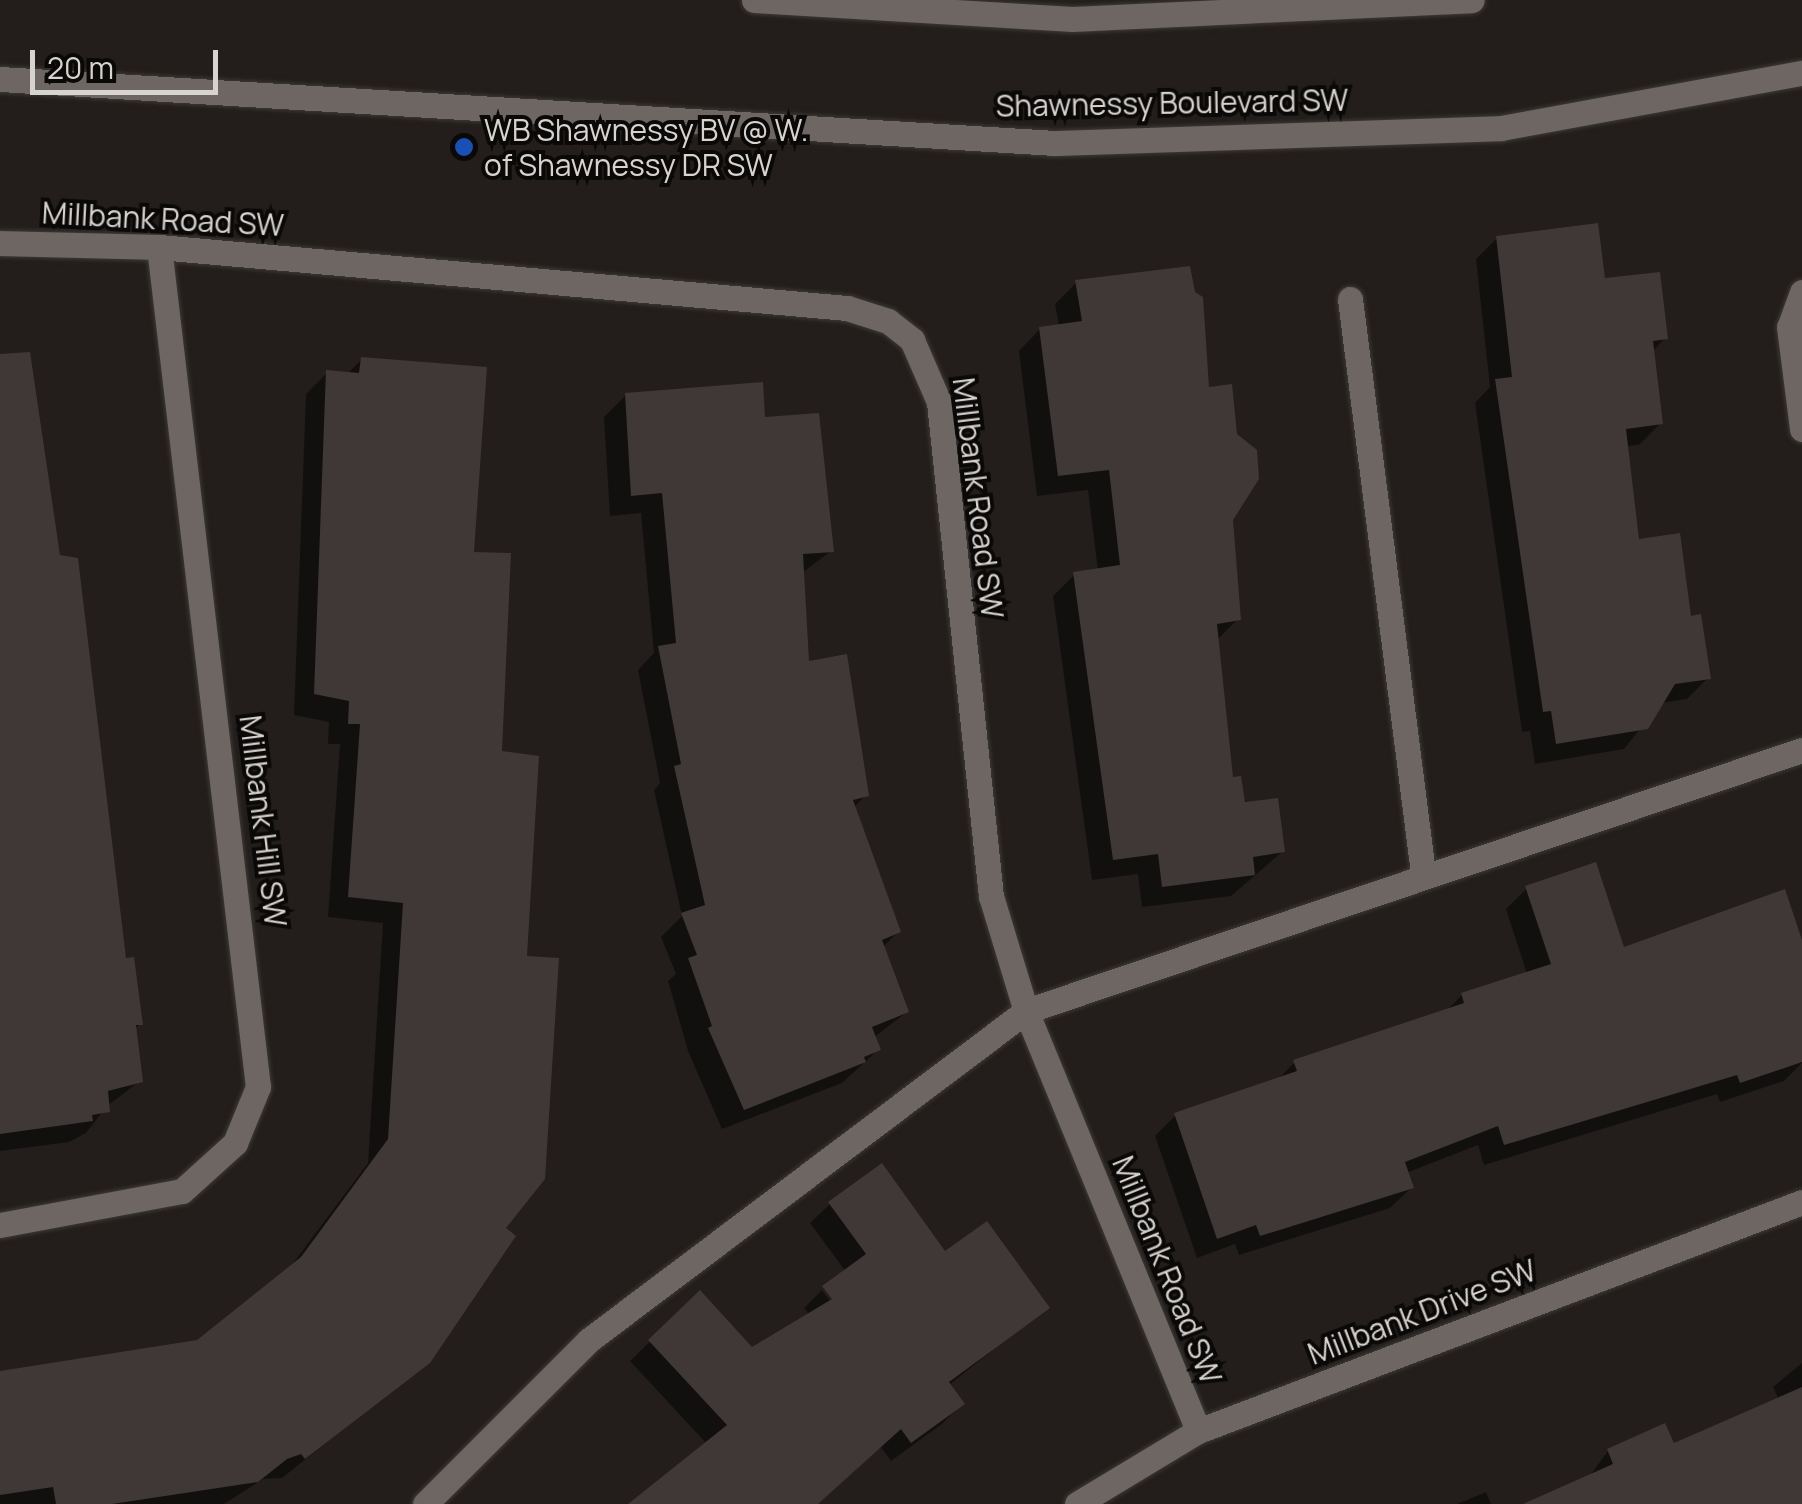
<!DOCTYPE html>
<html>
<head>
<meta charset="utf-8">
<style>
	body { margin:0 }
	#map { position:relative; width:1802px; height:1504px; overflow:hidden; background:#231e1b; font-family:Manrope,sans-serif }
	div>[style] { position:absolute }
	.shadow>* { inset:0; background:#0007 }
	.building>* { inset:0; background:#3f3836 }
	.roads { filter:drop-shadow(0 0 2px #3c3937) drop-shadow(0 0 2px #3c3937) }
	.lane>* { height:25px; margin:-12.5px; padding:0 12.5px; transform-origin:12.5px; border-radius:12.5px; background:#6d6662 }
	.street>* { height:25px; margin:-12.5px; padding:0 12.5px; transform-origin:12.5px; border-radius:12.5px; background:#6d6662 }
	.secondary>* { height:25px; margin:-12.5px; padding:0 12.5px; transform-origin:12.5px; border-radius:12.5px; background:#6d6662 }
	.dots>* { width:28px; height:28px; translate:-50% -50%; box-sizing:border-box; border:5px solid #0b0907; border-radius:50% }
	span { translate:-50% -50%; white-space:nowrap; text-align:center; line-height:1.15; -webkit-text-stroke:8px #0b0907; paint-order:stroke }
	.street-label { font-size:30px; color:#d6d3d1 }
	.poi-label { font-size:30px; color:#d6d3d1 }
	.left { translate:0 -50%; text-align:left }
	.scale { position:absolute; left:30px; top:50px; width:188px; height:45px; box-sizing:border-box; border:5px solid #d6d3d1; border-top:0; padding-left:12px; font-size:30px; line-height:35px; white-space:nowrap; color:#d6d3d1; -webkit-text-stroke:8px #0b0907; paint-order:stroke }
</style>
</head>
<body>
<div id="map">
	<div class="shadow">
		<i style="clip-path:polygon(1497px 238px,1603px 281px,1665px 338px,1652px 352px,1661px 423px,1639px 445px,1625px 446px,1637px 542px,1688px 619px,1708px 678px,1687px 699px,1661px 703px,1624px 749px,1535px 764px,1530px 731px,1522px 732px,1475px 403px,1490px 387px,1476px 259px)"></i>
		<i style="clip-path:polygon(1076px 283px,1207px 390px,1231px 519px,1238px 619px,1216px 641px,1231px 780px,1282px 852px,1231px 896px,1142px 907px,1138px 874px,1092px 880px,1053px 596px,1075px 574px,1098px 571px,1088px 490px,1037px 496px,1019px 351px,1040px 329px,1059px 326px,1055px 304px)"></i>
		<i style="clip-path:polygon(0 358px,140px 1024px,134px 1030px,140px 1081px,107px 1106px,86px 1133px,69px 1142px,0 1151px)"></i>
		<i style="clip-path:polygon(361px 360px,471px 554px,499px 754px,502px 1229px,428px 1362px,282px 1478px,263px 1479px,224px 1504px,0 1504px,0 1372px,198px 1342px,288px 1270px,368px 1163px,383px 923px,328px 917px,340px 744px,328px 744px,329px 722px,294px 715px,306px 394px,327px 373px,346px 375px)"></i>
		<i style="clip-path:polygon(626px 395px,763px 420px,831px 551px,802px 573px,807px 664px,866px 795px,853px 808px,898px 932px,882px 948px,907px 1012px,873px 1038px,878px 1050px,842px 1083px,722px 1129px,688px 1051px,668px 981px,676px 974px,661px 937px,682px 916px,654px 790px,660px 783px,638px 670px,654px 653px,641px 513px,610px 516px,604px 417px)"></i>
		<i style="clip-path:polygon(1527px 888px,1623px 950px,1802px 948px,1802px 1063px,1784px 1081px,1720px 1102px,1717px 1094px,1484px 1165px,1478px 1145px,1406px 1173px,1411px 1188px,1390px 1208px,1239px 1255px,1235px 1244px,1197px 1258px,1155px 1136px,1176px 1115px,1277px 1080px,1295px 1062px,1445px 1012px,1462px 995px,1527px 974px,1506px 909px)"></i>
		<i style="clip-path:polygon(830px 1204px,1047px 1307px,949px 1385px,962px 1404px,942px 1424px,891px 1461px,880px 1446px,817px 1504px,645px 1504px,707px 1444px,630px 1361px,699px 1294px,752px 1350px,810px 1315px,804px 1308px,822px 1290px,838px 1311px,846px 1272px,810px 1223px)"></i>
		<i style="clip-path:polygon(1802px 1363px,1802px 1504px,1529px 1504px,1589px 1477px,1608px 1451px,1673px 1447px,1779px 1400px,1773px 1387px)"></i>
		<i style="clip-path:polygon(1486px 1492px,1491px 1504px,1457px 1504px)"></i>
	</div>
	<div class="building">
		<i style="clip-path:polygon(1598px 223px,1605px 278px,1660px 272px,1668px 339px,1653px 341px,1663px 424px,1626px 429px,1639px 539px,1680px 533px,1691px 616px,1701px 614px,1711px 679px,1675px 684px,1648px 729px,1556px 744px,1551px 711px,1543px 712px,1495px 379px,1512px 377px,1496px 236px)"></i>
		<i style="clip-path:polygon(1190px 266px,1195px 292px,1203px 297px,1209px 387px,1232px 384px,1237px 434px,1257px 450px,1259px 479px,1233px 520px,1241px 620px,1217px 624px,1233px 777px,1241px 776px,1245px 802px,1278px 798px,1285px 852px,1253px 857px,1255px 875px,1162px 887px,1158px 854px,1113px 860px,1073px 572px,1120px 565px,1109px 470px,1058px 476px,1039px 327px,1082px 321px,1075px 280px)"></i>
		<i style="clip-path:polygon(30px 352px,60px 555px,78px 558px,126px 958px,134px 957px,143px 1025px,136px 1025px,143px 1082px,108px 1091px,110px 1112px,92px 1115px,93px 1121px,0 1134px,0 354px)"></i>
		<i style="clip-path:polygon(361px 357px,487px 367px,474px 552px,511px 553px,502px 751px,539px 756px,527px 956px,559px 958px,545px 1179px,506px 1228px,516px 1236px,430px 1363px,305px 1459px,301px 1454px,287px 1459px,258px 1482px,112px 1504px,56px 1504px,53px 1487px,0 1495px,0 1371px,197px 1340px,301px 1257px,388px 1139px,403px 903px,348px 897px,360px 724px,348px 724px,349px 701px,314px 694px,326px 370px,359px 373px)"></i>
		<i style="clip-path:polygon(763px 382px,765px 417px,819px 413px,834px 552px,803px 554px,809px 661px,847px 654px,869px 796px,853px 800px,901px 932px,882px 940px,909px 1012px,872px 1027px,881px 1050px,864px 1057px,866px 1062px,744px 1110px,708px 1028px,712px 1026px,688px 958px,697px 955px,681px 913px,705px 905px,674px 766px,681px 764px,658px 646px,676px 643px,662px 493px,631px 496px,625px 393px)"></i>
		<i style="clip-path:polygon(1596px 862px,1624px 947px,1785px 889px,1802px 940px,1802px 1062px,1740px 1083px,1737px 1075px,1504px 1145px,1498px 1126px,1405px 1162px,1414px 1188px,1260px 1236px,1256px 1225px,1217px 1239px,1174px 1113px,1297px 1071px,1293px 1060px,1464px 1003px,1461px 993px,1551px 964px,1525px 886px)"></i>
		<i style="clip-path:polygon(882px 1163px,945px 1251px,987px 1221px,1050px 1308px,949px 1382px,965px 1404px,911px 1443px,901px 1429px,818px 1504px,628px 1504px,727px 1425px,648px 1340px,700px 1290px,752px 1347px,832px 1299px,822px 1286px,866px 1254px,828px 1202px)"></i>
		<i style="clip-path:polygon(1802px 1387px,1802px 1504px,1523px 1504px,1613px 1464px,1607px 1449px,1665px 1423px,1674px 1443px)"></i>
	</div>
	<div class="roads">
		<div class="lane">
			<i style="left:1350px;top:299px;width:579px;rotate:82.75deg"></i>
			<i style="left:425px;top:1504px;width:232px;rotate:-45deg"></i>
			<i style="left:589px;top:1340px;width:547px;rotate:-36.97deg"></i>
			<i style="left:1026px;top:1011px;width:819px;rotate:-18.59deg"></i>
		</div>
		<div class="street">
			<i style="left:0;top:243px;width:159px;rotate:1.4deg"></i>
			<i style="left:159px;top:247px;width:691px;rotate:5.07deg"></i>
			<i style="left:847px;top:308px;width:43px;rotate:17.6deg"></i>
			<i style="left:888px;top:321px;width:31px;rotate:38deg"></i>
			<i style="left:912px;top:340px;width:68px;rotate:66.5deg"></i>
			<i style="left:939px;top:402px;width:497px;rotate:84deg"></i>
			<i style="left:991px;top:896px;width:120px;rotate:73.1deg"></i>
			<i style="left:1026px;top:1011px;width:454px;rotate:67.7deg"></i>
			<i style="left:1802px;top:292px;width:37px;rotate:110deg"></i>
			<i style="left:1789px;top:327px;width:103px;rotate:82.7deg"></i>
			<i style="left:0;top:1225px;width:185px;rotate:-10.6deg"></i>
			<i style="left:182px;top:1191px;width:72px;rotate:-42.2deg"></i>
			<i style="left:235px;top:1143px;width:61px;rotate:-67.7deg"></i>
			<i style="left:258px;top:1087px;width:846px;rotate:-96.72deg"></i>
			<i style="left:1077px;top:1504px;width:141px;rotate:-31.1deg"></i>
			<i style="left:1198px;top:1431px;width:646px;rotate:-20.76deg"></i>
		</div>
		<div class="secondary">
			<i style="left:754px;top:0;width:319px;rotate:3.4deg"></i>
			<i style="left:1072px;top:19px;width:400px;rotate:-2.7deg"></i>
			<i style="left:0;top:79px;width:1057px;rotate:3.47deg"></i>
			<i style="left:1055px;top:143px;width:446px;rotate:-1.9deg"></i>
			<i style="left:1501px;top:128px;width:306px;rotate:-10.4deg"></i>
		</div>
	</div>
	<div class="dots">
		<i style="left:464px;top:147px;background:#1a4fb4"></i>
	</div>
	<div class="street-label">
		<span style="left:1172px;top:103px;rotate:-1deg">Shawnessy Boulevard SW</span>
		<span style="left:163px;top:219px;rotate:3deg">Millbank Road SW</span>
		<span style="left:978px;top:498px;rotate:83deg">Millbank Road SW</span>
		<span style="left:263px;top:821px;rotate:83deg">Millbank Hill SW</span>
		<span style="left:1167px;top:1270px;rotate:68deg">Millbank Road SW</span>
		<span style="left:1422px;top:1312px;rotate:-21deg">Millbank Drive SW</span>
	</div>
	<div class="poi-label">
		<span class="left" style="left:484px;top:147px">WB Shawnessy BV @ W.<br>of Shawnessy DR SW</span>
	</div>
	<div class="scale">20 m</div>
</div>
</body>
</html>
